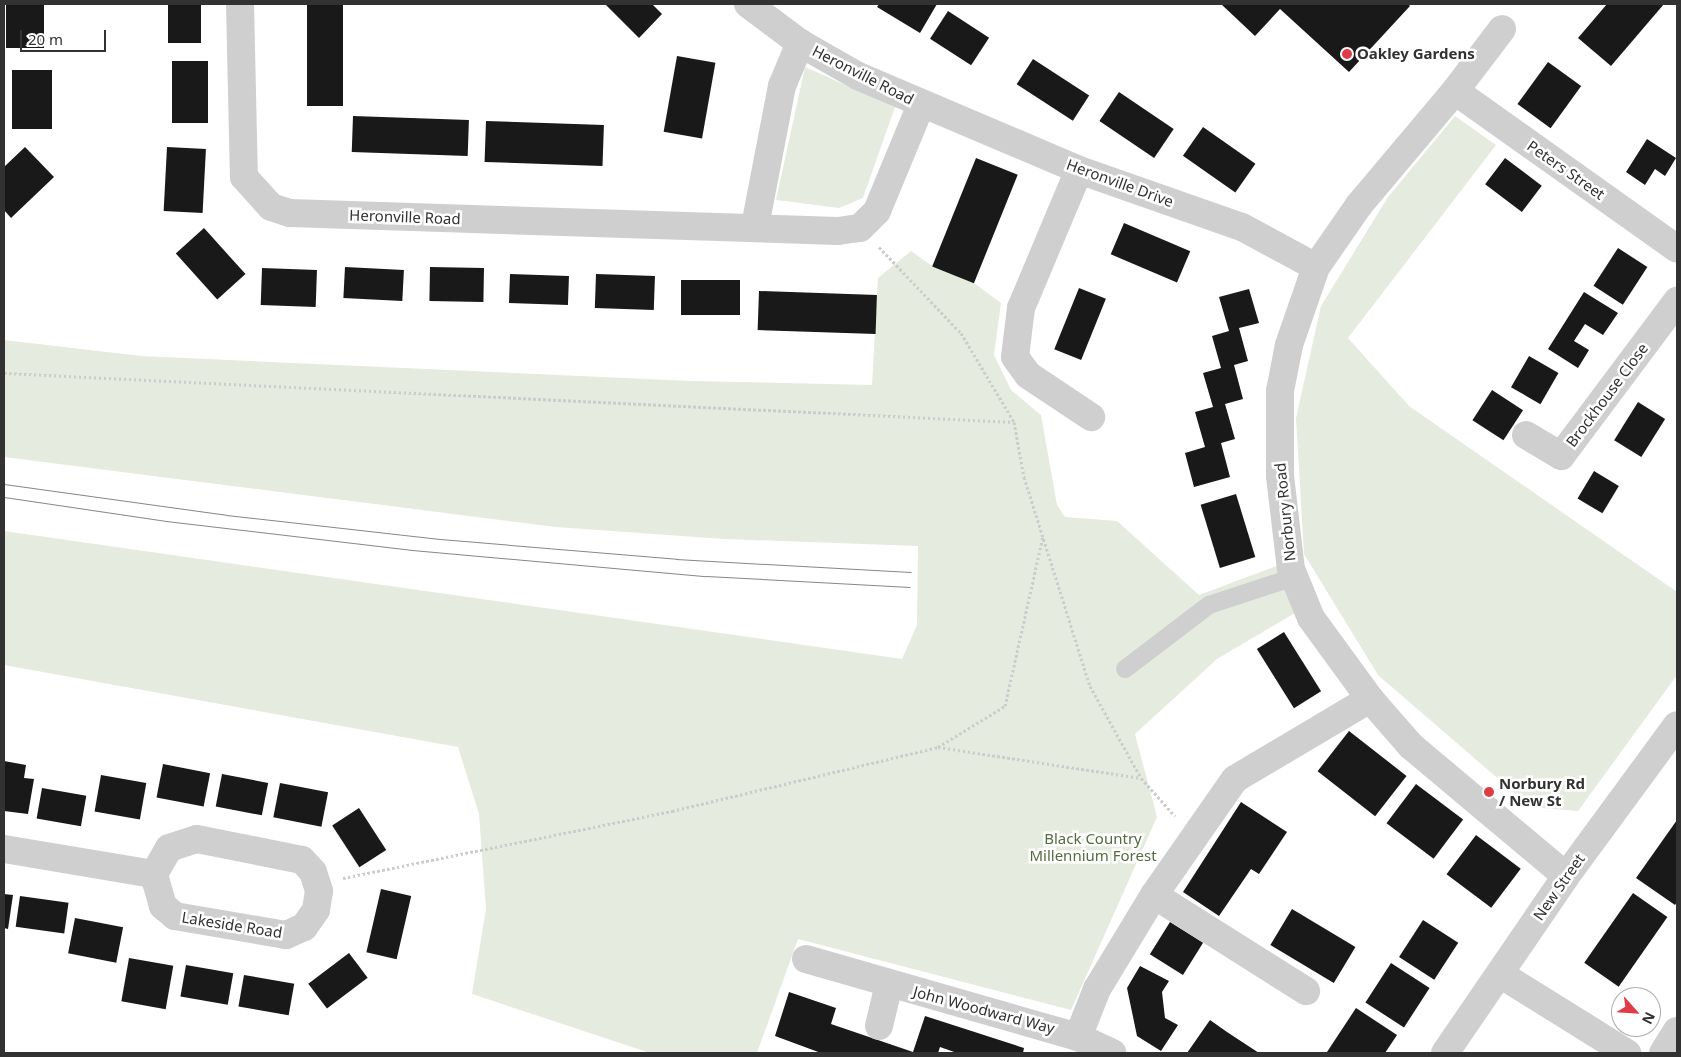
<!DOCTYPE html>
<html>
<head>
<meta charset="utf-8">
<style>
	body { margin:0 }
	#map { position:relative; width:1681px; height:1057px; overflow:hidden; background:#fff; font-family:"Noto Sans",sans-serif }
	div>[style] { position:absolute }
	.green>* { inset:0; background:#e5ebde }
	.building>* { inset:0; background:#191919; transform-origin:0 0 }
	.path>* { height:3px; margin-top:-1.5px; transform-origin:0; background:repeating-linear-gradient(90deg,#ccc 0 2.5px,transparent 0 5px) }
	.service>* { height:18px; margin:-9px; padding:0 9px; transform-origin:9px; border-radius:9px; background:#cfcfcf }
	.minor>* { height:28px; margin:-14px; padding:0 14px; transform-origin:14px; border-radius:14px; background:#cfcfcf }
	.tertiary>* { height:28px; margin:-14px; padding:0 14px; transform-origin:14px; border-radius:14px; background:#cfcfcf }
	.tram>* { height:1px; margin:-0.5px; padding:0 0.5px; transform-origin:0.5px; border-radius:0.5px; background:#878787 }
	.dots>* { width:14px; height:14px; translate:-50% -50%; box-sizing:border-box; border:2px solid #fff; border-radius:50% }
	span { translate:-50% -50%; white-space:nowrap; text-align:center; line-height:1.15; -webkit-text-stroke:5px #fff; paint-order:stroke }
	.poi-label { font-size:15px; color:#323232; font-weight:700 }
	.left { translate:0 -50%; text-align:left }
	.street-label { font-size:15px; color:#323232 }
	.park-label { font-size:15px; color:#546d40 }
	.frame { position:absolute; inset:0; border:5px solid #323232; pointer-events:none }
	.north { position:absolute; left:1611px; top:987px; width:50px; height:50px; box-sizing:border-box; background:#fff; border:1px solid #adadad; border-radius:50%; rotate:116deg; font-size:14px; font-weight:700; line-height:20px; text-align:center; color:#323232 }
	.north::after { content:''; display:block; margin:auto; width:18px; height:22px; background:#e03c47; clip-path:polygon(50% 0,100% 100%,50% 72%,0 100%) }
	.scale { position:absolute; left:20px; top:30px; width:86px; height:22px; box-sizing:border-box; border:2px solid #323232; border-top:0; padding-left:6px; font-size:15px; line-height:18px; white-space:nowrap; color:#323232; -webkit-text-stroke:4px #fff; paint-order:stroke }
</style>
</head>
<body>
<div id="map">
	<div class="green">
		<i style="clip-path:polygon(805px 67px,895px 107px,863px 198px,839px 208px,776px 200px)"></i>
		<i style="clip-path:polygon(1455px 116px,1496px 145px,1348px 338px,1409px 406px,1677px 592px,1677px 675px,1578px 811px,1531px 807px,1378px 675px,1304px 554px,1296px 418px,1321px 306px,1388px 197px)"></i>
		<i style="clip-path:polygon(911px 251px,932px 266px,974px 283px,1001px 303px,994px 355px,1011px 390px,1041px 415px,1057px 505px,1065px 517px,1117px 521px,1199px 595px,1279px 565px,1295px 613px,1217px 659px,1135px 734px,1157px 817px,1071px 1010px,798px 939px,757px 1053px,650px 1053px,472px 994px,486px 909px,479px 814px,458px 747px,4px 665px,4px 531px,902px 659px,917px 625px,918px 546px,724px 539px,556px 527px,4px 457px,4px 340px,141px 356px,691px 381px,872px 385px,878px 278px)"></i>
	</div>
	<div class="building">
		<i style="left:6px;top:4px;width:38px;height:44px"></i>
		<i style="left:168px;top:4px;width:33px;height:39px"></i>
		<i style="left:307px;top:4px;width:36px;height:102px"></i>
		<i style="clip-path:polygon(605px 4px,652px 4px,662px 14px,639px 38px)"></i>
		<i style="clip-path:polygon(879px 4px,937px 4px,920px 33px,877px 7px)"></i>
		<i style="clip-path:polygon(1221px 4px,1408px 4px,1410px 6px,1349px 72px,1280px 9px,1255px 36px)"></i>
		<i style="clip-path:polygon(1607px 4px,1664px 4px,1611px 66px,1578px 38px)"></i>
		<i style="left:948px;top:11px;width:49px;height:33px;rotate:33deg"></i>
		<i style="left:677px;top:56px;width:39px;height:77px;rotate:10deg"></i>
		<i style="left:1033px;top:59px;width:67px;height:30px;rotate:33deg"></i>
		<i style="left:172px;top:61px;width:36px;height:62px"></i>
		<i style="left:1548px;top:62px;width:41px;height:52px;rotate:36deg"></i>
		<i style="left:52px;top:70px;width:59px;height:40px;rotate:90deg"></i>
		<i style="left:1119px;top:92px;width:66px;height:35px;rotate:34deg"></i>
		<i style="left:353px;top:116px;width:116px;height:36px;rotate:2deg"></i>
		<i style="left:486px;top:121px;width:118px;height:41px;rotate:2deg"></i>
		<i style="left:1203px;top:127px;width:64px;height:35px;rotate:35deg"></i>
		<i style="clip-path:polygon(1647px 139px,1676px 158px,1665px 176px,1655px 169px,1645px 185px,1626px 172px)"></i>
		<i style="clip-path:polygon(25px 147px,54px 177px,11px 218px,4px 210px,4px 167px)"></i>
		<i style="left:167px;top:147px;width:39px;height:64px;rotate:3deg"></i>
		<i style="left:976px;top:158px;width:45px;height:117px;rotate:22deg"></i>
		<i style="left:1505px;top:158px;width:46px;height:33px;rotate:37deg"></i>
		<i style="left:1124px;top:223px;width:72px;height:34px;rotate:23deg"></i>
		<i style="left:204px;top:228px;width:62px;height:38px;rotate:48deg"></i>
		<i style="left:1618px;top:248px;width:35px;height:45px;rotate:33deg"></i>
		<i style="left:345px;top:267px;width:59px;height:31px;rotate:3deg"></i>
		<i style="left:430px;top:267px;width:54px;height:34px;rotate:1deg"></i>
		<i style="left:262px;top:268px;width:55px;height:37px;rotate:2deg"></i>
		<i style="left:510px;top:274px;width:59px;height:29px;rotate:2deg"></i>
		<i style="left:596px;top:274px;width:59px;height:34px;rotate:2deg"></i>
		<i style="left:681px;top:280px;width:59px;height:35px"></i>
		<i style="left:1079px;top:288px;width:29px;height:66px;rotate:22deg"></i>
		<i style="clip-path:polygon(1249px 289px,1259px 323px,1239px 328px,1248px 361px,1234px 365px,1243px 399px,1225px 404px,1235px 439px,1221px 443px,1230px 477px,1194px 487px,1185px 453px,1205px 447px,1195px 412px,1213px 407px,1203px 373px,1221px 368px,1212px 336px,1229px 331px,1219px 297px)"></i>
		<i style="left:759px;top:291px;width:118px;height:39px;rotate:2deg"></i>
		<i style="clip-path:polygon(1584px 292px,1618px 313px,1603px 335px,1585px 324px,1574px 341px,1589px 350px,1578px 368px,1548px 349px)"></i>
		<i style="left:1529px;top:356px;width:34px;height:36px;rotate:30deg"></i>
		<i style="left:1492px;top:390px;width:37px;height:36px;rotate:33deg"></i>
		<i style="left:1638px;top:402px;width:32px;height:45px;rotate:32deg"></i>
		<i style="left:1594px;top:471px;width:29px;height:32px;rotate:31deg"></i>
		<i style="left:1236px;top:494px;width:66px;height:37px;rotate:73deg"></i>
		<i style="left:1284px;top:632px;width:70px;height:32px;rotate:58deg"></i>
		<i style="left:1349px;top:731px;width:73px;height:51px;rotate:38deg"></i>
		<i style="clip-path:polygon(4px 761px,26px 765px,24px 778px,34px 779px,28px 814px,4px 811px)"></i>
		<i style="left:163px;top:764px;width:48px;height:34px;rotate:11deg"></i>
		<i style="left:222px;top:774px;width:47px;height:33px;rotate:11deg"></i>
		<i style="left:101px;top:775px;width:46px;height:37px;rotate:10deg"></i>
		<i style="left:280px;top:783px;width:49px;height:35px;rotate:11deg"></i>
		<i style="left:1416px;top:784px;width:59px;height:49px;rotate:37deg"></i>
		<i style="left:42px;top:788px;width:45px;height:31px;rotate:10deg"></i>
		<i style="clip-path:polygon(1241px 802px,1287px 832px,1259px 874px,1251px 869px,1219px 916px,1183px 892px)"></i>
		<i style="left:359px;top:808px;width:50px;height:32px;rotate:57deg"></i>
		<i style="clip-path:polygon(1677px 820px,1677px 902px,1675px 905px,1636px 878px)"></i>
		<i style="left:1476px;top:835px;width:56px;height:49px;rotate:37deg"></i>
		<i style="left:381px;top:889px;width:31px;height:65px;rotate:13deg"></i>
		<i style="left:1633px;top:893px;width:42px;height:85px;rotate:35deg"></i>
		<i style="clip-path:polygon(4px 894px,13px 895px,8px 929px,4px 928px)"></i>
		<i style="left:20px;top:896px;width:49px;height:31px;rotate:8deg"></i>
		<i style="left:1292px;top:909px;width:74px;height:42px;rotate:31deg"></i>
		<i style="left:75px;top:918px;width:49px;height:36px;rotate:11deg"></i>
		<i style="left:1423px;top:920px;width:42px;height:44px;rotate:33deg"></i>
		<i style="left:1170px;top:922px;width:39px;height:38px;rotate:32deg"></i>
		<i style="left:349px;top:953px;width:31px;height:51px;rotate:53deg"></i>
		<i style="left:129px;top:958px;width:45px;height:44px;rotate:10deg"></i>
		<i style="left:1391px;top:963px;width:46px;height:47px;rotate:33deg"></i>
		<i style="left:186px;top:965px;width:48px;height:32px;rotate:10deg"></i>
		<i style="clip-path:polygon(1140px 966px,1169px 981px,1162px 992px,1165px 1018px,1178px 1025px,1161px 1051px,1137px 1036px,1127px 988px)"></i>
		<i style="left:244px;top:975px;width:51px;height:32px;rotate:10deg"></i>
		<i style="clip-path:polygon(789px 992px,836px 1008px,831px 1024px,913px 1052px,925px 1016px,1024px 1048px,1023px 1053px,957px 1053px,940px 1047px,938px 1053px,821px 1053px,775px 1036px)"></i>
		<i style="clip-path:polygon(1356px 1008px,1397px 1035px,1385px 1053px,1327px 1052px)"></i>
		<i style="clip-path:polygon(1210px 1020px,1227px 1032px,1259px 1053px,1187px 1053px)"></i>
	</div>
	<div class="path">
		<i style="left:879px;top:247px;width:119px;rotate:46.4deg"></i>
		<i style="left:961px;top:333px;width:104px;rotate:59.2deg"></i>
		<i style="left:1014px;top:422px;width:56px;rotate:79.7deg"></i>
		<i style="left:1024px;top:477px;width:219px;rotate:72.5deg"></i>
		<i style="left:1090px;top:686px;width:105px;rotate:61deg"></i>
		<i style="left:1141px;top:778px;width:51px;rotate:48.2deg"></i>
		<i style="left:4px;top:373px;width:1011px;rotate:2.78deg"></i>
		<i style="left:938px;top:747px;width:205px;rotate:8.7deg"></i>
		<i style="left:343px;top:878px;width:336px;rotate:-11.5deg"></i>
		<i style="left:672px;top:811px;width:274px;rotate:-13.5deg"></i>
		<i style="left:938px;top:747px;width:79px;rotate:-31.5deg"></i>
		<i style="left:1005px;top:706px;width:174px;rotate:-77.4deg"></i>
	</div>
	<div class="service">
		<i style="left:1125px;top:669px;width:106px;rotate:-37.3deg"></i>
		<i style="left:1209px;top:605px;width:89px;rotate:-18.2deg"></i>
	</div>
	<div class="minor">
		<i style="left:240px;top:4px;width:173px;rotate:88.7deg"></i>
		<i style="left:244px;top:177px;width:40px;rotate:48deg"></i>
		<i style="left:271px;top:207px;width:20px;rotate:18deg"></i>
		<i style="left:290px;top:213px;width:548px;rotate:1.88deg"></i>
		<i style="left:838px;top:231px;width:22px;rotate:-8deg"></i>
		<i style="left:860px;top:228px;width:24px;rotate:-45deg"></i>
		<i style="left:877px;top:211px;width:115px;rotate:-67.5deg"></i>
		<i style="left:748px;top:4px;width:65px;rotate:36.9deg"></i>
		<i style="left:800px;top:43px;width:67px;rotate:29.6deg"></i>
		<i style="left:858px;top:76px;width:240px;rotate:23deg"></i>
		<i style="left:1079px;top:170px;width:173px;rotate:19.3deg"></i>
		<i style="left:1242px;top:227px;width:84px;rotate:28.4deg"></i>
		<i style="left:1502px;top:29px;width:78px;rotate:127.2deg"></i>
		<i style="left:1455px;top:91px;width:149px;rotate:130.1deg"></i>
		<i style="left:1359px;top:205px;width:75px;rotate:124.7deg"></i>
		<i style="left:1316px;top:267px;width:83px;rotate:109.1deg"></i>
		<i style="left:1289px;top:345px;width:47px;rotate:101.1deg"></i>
		<i style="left:1280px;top:391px;width:85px;rotate:90deg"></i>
		<i style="left:1280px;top:476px;width:94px;rotate:83.3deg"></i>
		<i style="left:1291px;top:569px;width:53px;rotate:67.8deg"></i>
		<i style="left:1311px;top:618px;width:100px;rotate:53.9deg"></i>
		<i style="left:1370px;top:699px;width:62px;rotate:48.9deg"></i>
		<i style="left:1411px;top:746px;width:202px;rotate:40deg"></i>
		<i style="left:1455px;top:91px;width:272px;rotate:35.4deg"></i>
		<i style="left:1079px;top:170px;width:150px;rotate:112.8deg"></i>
		<i style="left:1021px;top:308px;width:49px;rotate:97deg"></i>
		<i style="left:1015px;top:357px;width:22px;rotate:54deg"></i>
		<i style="left:1028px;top:375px;width:76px;rotate:33.7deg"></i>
		<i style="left:755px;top:226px;width:143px;rotate:-79.1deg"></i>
		<i style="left:782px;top:86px;width:47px;rotate:-67.3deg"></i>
		<i style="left:1526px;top:435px;width:41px;rotate:31deg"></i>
		<i style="left:1561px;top:456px;width:194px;rotate:-53.2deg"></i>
		<i style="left:197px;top:839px;width:107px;rotate:11.3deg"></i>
		<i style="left:302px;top:860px;width:16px;rotate:47deg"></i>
		<i style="left:313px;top:872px;width:20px;rotate:72deg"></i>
		<i style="left:319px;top:891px;width:19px;rotate:99deg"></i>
		<i style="left:316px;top:910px;width:21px;rotate:125deg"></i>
		<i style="left:304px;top:927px;width:20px;rotate:156deg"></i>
		<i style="left:286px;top:935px;width:113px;rotate:-170.3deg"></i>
		<i style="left:175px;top:916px;width:16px;rotate:-140deg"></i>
		<i style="left:163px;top:906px;width:33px;rotate:-106deg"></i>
		<i style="left:154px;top:874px;width:30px;rotate:-60deg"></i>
		<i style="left:169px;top:848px;width:29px;rotate:-18deg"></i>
		<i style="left:4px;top:849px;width:152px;rotate:9.5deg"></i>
		<i style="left:1154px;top:895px;width:180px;rotate:32.3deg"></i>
		<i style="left:806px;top:959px;width:283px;rotate:16deg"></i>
		<i style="left:1078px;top:1037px;width:38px;rotate:25deg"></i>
		<i style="left:1500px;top:974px;width:150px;rotate:31.9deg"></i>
		<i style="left:879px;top:1026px;width:43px;rotate:-76.6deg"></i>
		<i style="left:1078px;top:1037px;width:52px;rotate:-68.4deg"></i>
		<i style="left:1097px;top:989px;width:110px;rotate:-58.8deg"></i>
		<i style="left:1154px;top:895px;width:141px;rotate:-55.1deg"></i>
		<i style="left:1235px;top:779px;width:157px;rotate:-30.7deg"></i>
		<i style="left:1663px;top:1053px;width:26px;rotate:-58deg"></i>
	</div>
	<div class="tertiary">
		<i style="left:1445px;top:1053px;width:214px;rotate:-55.6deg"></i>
		<i style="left:1566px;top:876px;width:187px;rotate:-53.7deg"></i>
	</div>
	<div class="tram">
		<i style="left:4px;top:484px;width:224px;rotate:7.9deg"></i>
		<i style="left:226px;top:515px;width:215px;rotate:6.4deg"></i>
		<i style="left:440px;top:539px;width:237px;rotate:4.8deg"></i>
		<i style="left:676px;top:559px;width:235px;rotate:3.2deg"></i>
		<i style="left:4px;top:497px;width:164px;rotate:8.4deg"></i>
		<i style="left:166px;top:521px;width:248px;rotate:6.7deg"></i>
		<i style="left:412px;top:550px;width:295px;rotate:5.1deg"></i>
		<i style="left:706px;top:576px;width:204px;rotate:3.1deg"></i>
	</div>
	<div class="dots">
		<i style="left:1347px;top:54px;background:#e03c47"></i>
		<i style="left:1489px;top:792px;background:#e03c47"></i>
	</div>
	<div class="poi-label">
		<span class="left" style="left:1357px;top:54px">Oakley Gardens</span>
		<span class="left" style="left:1499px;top:792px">Norbury Rd<br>/ New St</span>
	</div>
	<div class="street-label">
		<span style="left:863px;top:75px;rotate:27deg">Heronville Road</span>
		<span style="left:1566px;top:170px;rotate:35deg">Peters Street</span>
		<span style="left:1120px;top:183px;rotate:20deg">Heronville Drive</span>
		<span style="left:405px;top:217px;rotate:2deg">Heronville Road</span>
		<span style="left:1607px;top:395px;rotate:-53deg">Brockhouse Close</span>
		<span style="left:1285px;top:512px;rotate:-96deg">Norbury Road</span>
		<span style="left:1559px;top:887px;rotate:-55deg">New Street</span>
		<span style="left:232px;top:925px;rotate:9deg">Lakeside Road</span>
		<span style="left:984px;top:1010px;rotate:15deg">John Woodward Way</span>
	</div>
	<div class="park-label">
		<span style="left:1093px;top:847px">Black Country<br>Millennium Forest</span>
	</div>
	<div class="frame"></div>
	<div class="north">N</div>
	<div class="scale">20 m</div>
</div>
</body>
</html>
